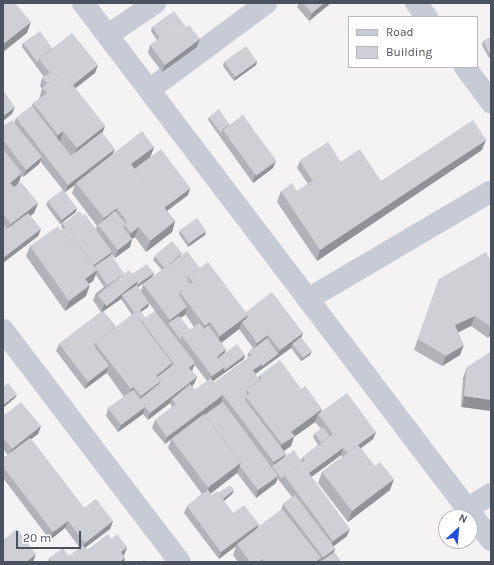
<!DOCTYPE html>
<html>
<head>
<meta charset="utf-8">
<style>
	body { margin:0 }
	#map { position:relative; width:494px; height:565px; overflow:hidden; background:#f4f2f2; font-family:Karla,sans-serif }
	div>[style] { position:absolute }
	.minor>* { height:22px; margin:-11px; padding:0 11px; transform-origin:11px; border-radius:11px; background:#c6cbd5 }
	.wall>* { inset:0; background:#b2b3b8 }
	.shaded-wall>* { inset:0; background:#919296; transform-origin:0 0 }
	.building>* { inset:0; background:#cfd0d6; transform-origin:0 0 }
	span { translate:-50% -50%; white-space:nowrap; text-align:center; line-height:1.15; -webkit-text-stroke:4px #fff; paint-order:stroke }
	.frame { position:absolute; inset:0; border:4px solid #4a515f; pointer-events:none }
	.legend { position:absolute; left:348px; top:16px; width:130px; height:52px; box-sizing:border-box; background:#fff; border:1px solid #b7b9bf; margin:0; padding:5px 7px; list-style:none; font-size:12px; color:#4a515f }
	.legend li { display:flex; align-items:center; gap:8px; height:20px }
	.legend b { width:20px; border:1px solid #b7b9bf }
	.north { position:absolute; left:438px; top:509px; width:40px; height:40px; box-sizing:border-box; background:#fff; border:1px solid #b7b9bf; border-radius:50%; rotate:26deg; font-size:11px; font-weight:700; line-height:16px; text-align:center; color:#4a515f }
	.north::after { content:''; display:block; margin:auto; width:14px; height:18px; background:#1f4ee0; clip-path:polygon(50% 0,100% 100%,50% 72%,0 100%) }
	.scale { position:absolute; left:16px; top:531px; width:65px; height:18px; box-sizing:border-box; border:2px solid #4a515f; border-top:0; padding-left:5px; font-size:12px; line-height:14px; white-space:nowrap; color:#4a515f; -webkit-text-stroke:3px #fff; paint-order:stroke }
</style>
</head>
<body>
<div id="map">
	<div class="minor">
		<i style="left:83px;top:3px;width:674px;rotate:52.77deg"></i>
		<i style="left:416px;top:3px;width:18px;rotate:52deg"></i>
		<i style="left:108px;top:35px;width:57px;rotate:-34.2deg"></i>
		<i style="left:465px;top:67px;width:44px;rotate:53.4deg"></i>
		<i style="left:149px;top:90px;width:146px;rotate:-36.6deg"></i>
		<i style="left:308px;top:299px;width:212px;rotate:-30.5deg"></i>
		<i style="left:3px;top:330px;width:292px;rotate:52.7deg"></i>
		<i style="left:467px;top:509px;width:28px;rotate:-32deg"></i>
	</div>
	<div class="wall">
		<i style="clip-path:polygon(299px 3px,331px 3px,309px 21px,297px 7px)"></i>
		<i style="clip-path:polygon(152px 27px,197px 47px,162px 72px,148px 53px,150px 45px,157px 40px,151px 31px)"></i>
		<i style="clip-path:polygon(491px 37px,491px 56px,489px 58px,482px 45px,483px 41px)"></i>
		<i style="clip-path:polygon(evenodd,23px 43px,52px 48px,95px 73px,75px 88px,105px 126px,102px 133px,113px 154px,154px 147px,150px 157px,190px 188px,188px 195px,167px 211px,175px 221px,172px 232px,146px 252px,135px 237px,132px 239px,130px 247px,115px 258px,111px 254px,111px 255px,124px 274px,154px 273px,152px 277px,138px 287px,141px 291px,143px 284px,162px 270px,153px 260px,155px 256px,181px 256px,200px 268px,246px 312px,301px 337px,310px 355px,301px 361px,291px 348px,255px 374px,258px 378px,260px 375px,301px 389px,321px 412px,376px 432px,373px 439px,361px 448px,390px 490px,348px 522px,318px 483px,322px 472px,342px 457px,341px 455px,311px 477px,347px 536px,333px 546px,335px 549px,334px 552px,341px 562px,238px 562px,233px 555px,236px 546px,219px 559px,184px 513px,187px 506px,202px 494px,168px 448px,171px 439px,165px 444px,152px 428px,155px 420px,172px 407px,170px 403px,148px 420px,143px 414px,118px 432px,106px 416px,108px 408px,124px 397px,107px 373px,85px 389px,56px 351px,59px 344px,101px 312px,93px 300px,96px 293px,104px 287px,96px 275px,93px 281px,89px 284px,86px 296px,65px 311px,26px 256px,30px 246px,63px 230px,61px 226px,62px 223px,83px 216px,96px 229px,97px 226px,72px 193px,75px 185px,65px 192px,76px 212px,60px 224px,46px 205px,48px 201px,63px 190px,40px 161px,39px 164px,23px 177px,22px 175px,18px 184px,38px 203px,34px 213px,30px 216px,41px 229px,38px 236px,3px 263px,3px 126px,14px 123px,16px 118px,32px 106px,33px 103px,39px 99px,42px 89px,40px 86px,42px 78px,44px 77px,22px 47px,23px 43px,121px 299px,132px 315px,116px 327px,103px 311px,121px 299px,23px 43px,149px 303px,155px 311px,145px 318px,141px 312px,148px 307px,149px 303px,23px 43px,185px 314px,194px 327px,190px 330px,180px 318px,185px 314px,23px 43px,239px 329px,253px 348px,249px 352px,247px 356px,249px 357px,214px 383px,213px 381px,244px 359px,245px 355px,225px 353px,221px 343px,239px 329px,23px 43px,194px 364px,207px 381px,195px 390px,192px 386px,194px 384px,197px 377px,192px 371px,194px 364px,23px 43px,221px 403px,205px 415px,204px 415px,221px 403px,23px 43px,315px 422px,321px 429px,314px 434px,313px 437px,318px 445px,303px 457px,301px 460px,284px 457px,286px 454px,284px 451px,291px 446px,294px 437px,315px 422px,23px 43px,237px 473px,256px 498px,276px 483px,277px 478px,292px 497px,283px 504px,281px 510px,257px 528px,259px 524px,233px 513px,224px 501px,232px 494px,234px 490px,218px 493px,212px 495px,210px 494px,237px 473px)"></i>
		<i style="clip-path:polygon(257px 61px,256px 65px,234px 81px,223px 66px,224px 62px)"></i>
		<i style="clip-path:polygon(209px 117px,229px 124px,273px 168px,253px 183px,208px 120px)"></i>
		<i style="clip-path:polygon(482px 150px,317px 261px,277px 202px,281px 191px,297px 191px,308px 184px,297px 168px,300px 161px,341px 162px,381px 181px)"></i>
		<i style="clip-path:polygon(180px 230px,205px 235px,188px 247px,179px 234px)"></i>
		<i style="clip-path:polygon(491px 261px,491px 334px,488px 338px,471px 326px,458px 332px,460px 355px,442px 366px,414px 350px,439px 279px)"></i>
		<i style="clip-path:polygon(491px 355px,491px 411px,461px 407px,463px 378px,467px 367px)"></i>
		<i style="clip-path:polygon(3px 416px,41px 426px,38px 434px,31px 439px,84px 508px,113px 521px,110px 529px,85px 548px,87px 550px,111px 539px,127px 547px,124px 556px,125px 558px,124px 562px,48px 562px,49px 558px,69px 556px,80px 548px,65px 528px,50px 540px,3px 478px,3px 458px,8px 455px,3px 449px)"></i>
	</div>
	<div class="shaded-wall">
		<i style="clip-path:polygon(324px 3px,331px 3px,309px 21px,312px 13px)"></i>
		<i style="clip-path:polygon(31px 22px,27px 33px,3px 52px,3px 44px)"></i>
		<i style="clip-path:polygon(200px 39px,197px 47px,162px 72px,165px 65px)"></i>
		<i style="clip-path:polygon(257px 61px,256px 65px,234px 81px,235px 77px)"></i>
		<i style="clip-path:polygon(98px 65px,95px 73px,68px 94px,71px 86px)"></i>
		<i style="clip-path:polygon(15px 107px,12px 114px,3px 121px,3px 116px)"></i>
		<i style="clip-path:polygon(105px 126px,101px 136px,73px 158px,77px 148px)"></i>
		<i style="clip-path:polygon(63px 131px,60px 142px,54px 145px,58px 135px)"></i>
		<i style="clip-path:polygon(486px 140px,482px 150px,317px 261px,320px 250px)"></i>
		<i style="clip-path:polygon(154px 147px,150px 158px,127px 175px,131px 164px)"></i>
		<i style="clip-path:polygon(115px 149px,112px 156px,76px 183px,75px 185px,65px 192px,68px 185px)"></i>
		<i style="clip-path:polygon(42px 157px,39px 164px,23px 177px,26px 170px)"></i>
		<i style="clip-path:polygon(276px 161px,273px 168px,253px 183px,255px 175px)"></i>
		<i style="clip-path:polygon(22px 173px,18px 184px,7px 193px,10px 183px)"></i>
		<i style="clip-path:polygon(190px 188px,188px 195px,160px 216px,162px 209px)"></i>
		<i style="clip-path:polygon(38px 203px,34px 213px,3px 237px,8px 230px,11px 224px)"></i>
		<i style="clip-path:polygon(77px 208px,76px 212px,60px 224px,62px 220px)"></i>
		<i style="clip-path:polygon(117px 208px,113px 219px,100px 229px,104px 218px)"></i>
		<i style="clip-path:polygon(175px 221px,172px 232px,146px 252px,150px 241px)"></i>
		<i style="clip-path:polygon(139px 227px,135px 237px,132px 239px,130px 247px,115px 258px,118px 250px,127px 243px,131px 233px)"></i>
		<i style="clip-path:polygon(41px 229px,38px 236px,3px 263px,3px 258px)"></i>
		<i style="clip-path:polygon(206px 231px,205px 235px,188px 247px,190px 243px)"></i>
		<i style="clip-path:polygon(112px 252px,109px 259px,96px 269px,91px 267px)"></i>
		<i style="clip-path:polygon(182px 253px,180px 256px,163px 271px,164px 267px)"></i>
		<i style="clip-path:polygon(97px 270px,93px 281px,81px 289px,85px 279px)"></i>
		<i style="clip-path:polygon(154px 273px,152px 277px,135px 289px,137px 285px)"></i>
		<i style="clip-path:polygon(138px 281px,135px 289px,122px 295px,121px 299px,101px 313px,104px 305px)"></i>
		<i style="clip-path:polygon(90px 285px,86px 296px,65px 311px,69px 301px)"></i>
		<i style="clip-path:polygon(149px 303px,148px 307px,138px 314px,140px 310px)"></i>
		<i style="clip-path:polygon(187px 307px,185px 315px,170px 325px,168px 323px,170px 320px)"></i>
		<i style="clip-path:polygon(248px 315px,244px 325px,242px 322px,239px 329px,216px 347px,220px 336px)"></i>
		<i style="clip-path:polygon(475px 316px,471px 326px,451px 336px,455px 325px)"></i>
		<i style="clip-path:polygon(210px 322px,206px 333px,201px 336px,205px 326px)"></i>
		<i style="clip-path:polygon(491px 329px,491px 334px,488px 338px)"></i>
		<i style="clip-path:polygon(303px 333px,300px 341px,292px 344px,291px 348px,250px 378px,253px 370px,262px 364px,278px 354px,280px 350px)"></i>
		<i style="clip-path:polygon(268px 335px,265px 342px,254px 350px,257px 343px)"></i>
		<i style="clip-path:polygon(464px 345px,460px 355px,442px 366px,446px 356px)"></i>
		<i style="clip-path:polygon(226px 349px,224px 357px,217px 362px,217px 357px)"></i>
		<i style="clip-path:polygon(312px 351px,310px 355px,301px 361px,303px 357px)"></i>
		<i style="clip-path:polygon(245px 355px,244px 359px,209px 384px,212px 376px,225px 367px)"></i>
		<i style="clip-path:polygon(172px 363px,169px 374px,158px 382px,156px 376px)"></i>
		<i style="clip-path:polygon(195px 363px,192px 371px,189px 368px)"></i>
		<i style="clip-path:polygon(109px 366px,106px 373px,85px 389px,88px 382px)"></i>
		<i style="clip-path:polygon(197px 377px,194px 384px,172px 401px,171px 399px,170px 403px,148px 420px,150px 413px)"></i>
		<i style="clip-path:polygon(161px 381px,157px 392px,137px 407px,141px 396px)"></i>
		<i style="clip-path:polygon(134px 387px,130px 398px,127px 400px,131px 389px)"></i>
		<i style="clip-path:polygon(17px 394px,15px 398px,3px 408px,3px 405px)"></i>
		<i style="clip-path:polygon(223px 395px,221px 403px,172px 439px,171px 438px,171px 439px,165px 444px,167px 437px)"></i>
		<i style="left:464px;top:396px;width:27px;height:11px;rotate:8deg"></i>
		<i style="clip-path:polygon(145px 407px,143px 414px,118px 432px,121px 425px)"></i>
		<i style="clip-path:polygon(322px 409px,319px 416px,318px 414px,315px 422px,294px 437px,291px 446px,278px 455px,282px 444px,291px 432px)"></i>
		<i style="clip-path:polygon(41px 426px,38px 434px,9px 456px,12px 449px)"></i>
		<i style="clip-path:polygon(376px 432px,373px 439px,344px 461px,347px 453px)"></i>
		<i style="clip-path:polygon(343px 448px,341px 455px,306px 481px,309px 473px)"></i>
		<i style="clip-path:polygon(286px 454px,283px 461px,272px 466px,271px 470px,274px 462px)"></i>
		<i style="clip-path:polygon(241px 463px,237px 473px,205px 498px,209px 487px)"></i>
		<i style="clip-path:polygon(278px 476px,276px 483px,256px 498px,258px 490px)"></i>
		<i style="clip-path:polygon(394px 479px,390px 490px,348px 522px,352px 511px)"></i>
		<i style="clip-path:polygon(234px 490px,232px 494px,219px 505px,220px 501px)"></i>
		<i style="clip-path:polygon(68px 521px,65px 528px,50px 540px,53px 532px)"></i>
		<i style="clip-path:polygon(113px 521px,110px 529px,82px 550px,85px 543px)"></i>
		<i style="clip-path:polygon(259px 524px,256px 531px,237px 544px,236px 546px,219px 559px,221px 552px)"></i>
		<i style="clip-path:polygon(350px 529px,347px 536px,330px 549px,333px 541px)"></i>
		<i style="clip-path:polygon(127px 547px,123px 557px,121px 552px)"></i>
		<i style="clip-path:polygon(335px 549px,332px 556px,321px 561px,322px 558px)"></i>
		<i style="clip-path:polygon(36px 554px,33px 562px,26px 562px)"></i>
		<i style="clip-path:polygon(125px 558px,124px 562px,119px 562px)"></i>
		<i style="clip-path:polygon(321px 558px,319px 562px,315px 562px)"></i>
	</div>
	<div class="building">
		<i style="clip-path:polygon(3px 3px,15px 3px,31px 22px,3px 44px)"></i>
		<i style="clip-path:polygon(303px 3px,324px 3px,312px 13px)"></i>
		<i style="clip-path:polygon(174px 11px,186px 27px,179px 32px,174px 27px,160px 38px,152px 27px)"></i>
		<i style="clip-path:polygon(189px 25px,200px 39px,165px 65px,150px 45px,174px 27px,179px 32px)"></i>
		<i style="clip-path:polygon(40px 31px,52px 48px,39px 59px,37px 62px,23px 43px)"></i>
		<i style="clip-path:polygon(72px 33px,98px 65px,73px 85px,63px 72px,47px 84px,42px 78px,50px 73px,39px 59px)"></i>
		<i style="clip-path:polygon(491px 37px,491px 53px,490px 54px,483px 41px)"></i>
		<i style="left:246px;top:46px;width:19px;height:27px;rotate:54deg"></i>
		<i style="clip-path:polygon(63px 72px,105px 126px,77px 148px,63px 131px,58px 135px,33px 103px,47px 93px,42px 88px)"></i>
		<i style="clip-path:polygon(3px 90px,15px 107px,3px 116px)"></i>
		<i style="clip-path:polygon(32px 106px,71px 156px,102px 132px,115px 149px,68px 185px,16px 118px)"></i>
		<i style="clip-path:polygon(219px 109px,229px 124px,222px 129px,221px 133px,209px 117px)"></i>
		<i style="left:243px;top:115px;width:57px;height:25px;rotate:54deg"></i>
		<i style="clip-path:polygon(12px 120px,42px 157px,26px 170px,3px 140px,3px 126px)"></i>
		<i style="clip-path:polygon(473px 120px,486px 140px,320px 250px,281px 191px,292px 183px,297px 191px,360px 149px,381px 181px)"></i>
		<i style="clip-path:polygon(142px 131px,154px 147px,131px 164px,175px 221px,150px 241px,139px 227px,131px 233px,124px 224px,127px 222px,117px 208px,104px 218px,76px 183px)"></i>
		<i style="left:328px;top:142px;width:24px;height:34px;rotate:57deg"></i>
		<i style="clip-path:polygon(3px 149px,22px 173px,10px 183px,14px 187px,21px 182px,38px 203px,11px 224px,3px 214px)"></i>
		<i style="left:161px;top:149px;width:49px;height:33px;rotate:53deg"></i>
		<i style="left:63px;top:190px;width:23px;height:19px;rotate:52deg"></i>
		<i style="left:79px;top:211px;width:6px;height:21px;rotate:51deg"></i>
		<i style="clip-path:polygon(115px 211px,125px 223px,123px 227px,132px 239px,118px 250px,98px 225px)"></i>
		<i style="clip-path:polygon(28px 213px,41px 229px,3px 258px,3px 232px)"></i>
		<i style="clip-path:polygon(85px 214px,112px 252px,94px 265px,73px 237px,68px 241px,61px 231px)"></i>
		<i style="left:197px;top:218px;width:16px;height:21px;rotate:55deg"></i>
		<i style="clip-path:polygon(3px 223px,7px 229px,3px 232px)"></i>
		<i style="clip-path:polygon(58px 226px,68px 241px,73px 237px,97px 270px,85px 279px,90px 285px,69px 301px,30px 246px)"></i>
		<i style="left:172px;top:241px;width:16px;height:23px;rotate:50deg"></i>
		<i style="clip-path:polygon(187px 251px,200px 268px,188px 277px,187px 280px,191px 284px,180px 292px,179px 295px,187px 307px,170px 320px,143px 284px)"></i>
		<i style="clip-path:polygon(486px 252px,491px 261px,491px 327px,475px 316px,455px 325px,464px 345px,446px 356px,418px 339px,439px 279px)"></i>
		<i style="left:111px;top:255px;width:23px;height:20px;rotate:56deg"></i>
		<i style="clip-path:polygon(208px 262px,248px 315px,220px 336px,210px 322px,205px 326px,180px 292px,193px 282px,188px 277px)"></i>
		<i style="clip-path:polygon(147px 264px,154px 273px,137px 285px,138px 281px,132px 274px)"></i>
		<i style="left:129px;top:270px;width:14px;height:40px;rotate:51deg"></i>
		<i style="clip-path:polygon(137px 285px,149px 303px,140px 310px,145px 318px,141px 320px,141px 322px,122px 295px)"></i>
		<i style="clip-path:polygon(272px 292px,303px 333px,280px 350px,268px 335px,257px 343px,242px 322px,247px 318px,248px 315px,246px 312px)"></i>
		<i style="clip-path:polygon(103px 311px,115px 327px,95px 343px,94px 346px,109px 366px,88px 382px,59px 344px)"></i>
		<i style="clip-path:polygon(155px 311px,195px 363px,189px 368px,197px 377px,150px 413px,145px 407px,121px 425px,108px 408px,133px 390px,140px 399px,159px 384px,161px 381px,157px 377px,174px 364px,141px 320px)"></i>
		<i style="clip-path:polygon(134px 313px,172px 363px,156px 376px,161px 381px,141px 396px,134px 387px,131px 389px,95px 343px)"></i>
		<i style="clip-path:polygon(179px 316px,190px 330px,182px 336px,180px 339px,168px 323px)"></i>
		<i style="clip-path:polygon(199px 323px,204px 329px,208px 325px,226px 349px,217px 357px,225px 367px,212px 376px,182px 336px)"></i>
		<i style="left:301px;top:337px;width:18px;height:11px;rotate:52deg"></i>
		<i style="clip-path:polygon(267px 338px,278px 354px,261px 367px,262px 364px,254px 353px,251px 355px,249px 352px)"></i>
		<i style="clip-path:polygon(237px 344px,245px 355px,224px 371px,225px 367px,218px 358px)"></i>
		<i style="clip-path:polygon(490px 352px,491px 355px,491px 400px,464px 396px,467px 367px)"></i>
		<i style="clip-path:polygon(254px 353px,262px 364px,253px 370px,260px 380px,247px 390px,246px 393px,248px 396px,246px 397px,245px 400px,286px 454px,274px 462px,223px 395px,167px 437px,155px 420px,211px 378px,214px 383px)"></i>
		<i style="clip-path:polygon(280px 360px,310px 401px,314px 398px,322px 409px,291px 432px,295px 436px,282px 444px,246px 397px,250px 394px,247px 390px,262px 379px,260px 375px)"></i>
		<i style="clip-path:polygon(8px 383px,17px 394px,3px 405px,3px 387px)"></i>
		<i style="left:190px;top:384px;width:8px;height:24px;rotate:50deg"></i>
		<i style="left:305px;top:386px;width:15px;height:5px;rotate:53deg"></i>
		<i style="clip-path:polygon(347px 393px,376px 432px,347px 453px,343px 448px,309px 473px,350px 529px,333px 541px,284px 475px,305px 460px,303px 457px,333px 434px,318px 414px)"></i>
		<i style="clip-path:polygon(21px 402px,41px 426px,12px 449px,3px 438px,3px 416px)"></i>
		<i style="clip-path:polygon(223px 402px,278px 476px,258px 490px,240px 466px,241px 463px,205px 415px)"></i>
		<i style="left:204px;top:414px;width:61px;height:41px;rotate:53deg"></i>
		<i style="left:323px;top:427px;width:11px;height:11px;rotate:52deg"></i>
		<i style="clip-path:polygon(30px 438px,84px 508px,96px 499px,113px 521px,85px 543px,68px 521px,53px 532px,3px 467px,3px 458px)"></i>
		<i style="clip-path:polygon(358px 445px,375px 466px,380px 462px,394px 479px,352px 511px,322px 472px)"></i>
		<i style="clip-path:polygon(294px 450px,302px 462px,284px 475px,282px 479px,272px 466px)"></i>
		<i style="clip-path:polygon(230px 485px,234px 490px,223px 499px,218px 493px)"></i>
		<i style="clip-path:polygon(208px 490px,212px 495px,217px 491px,233px 513px,244px 505px,259px 524px,221px 552px,187px 506px)"></i>
		<i style="left:295px;top:495px;width:67px;height:15px;rotate:53deg"></i>
		<i style="clip-path:polygon(282px 509px,321px 558px,315px 562px,265px 562px,262px 559px,259px 562px,250px 562px,237px 544px)"></i>
		<i style="clip-path:polygon(17px 529px,36px 554px,26px 562px,3px 562px,3px 540px)"></i>
		<i style="clip-path:polygon(108px 534px,111px 539px,117px 534px,127px 547px,121px 552px,125px 558px,119px 562px,52px 562px,49px 558px,63px 548px,69px 556px,83px 546px,87px 550px)"></i>
		<i style="clip-path:polygon(334px 552px,341px 562px,321px 562px,321px 561px)"></i>
		<i style="clip-path:polygon(144px 560px,146px 562px,141px 562px)"></i>
	</div>
	<div class="frame"></div>
	<ul class="legend">
	<li><b style="height:5px;background:#c6cbd5"></b>Road</li>
	<li><b style="height:11px;background:#cfd0d6"></b>Building</li>
	</ul>
	<div class="north">N</div>
	<div class="scale">20 m</div>
</div>
</body>
</html>
